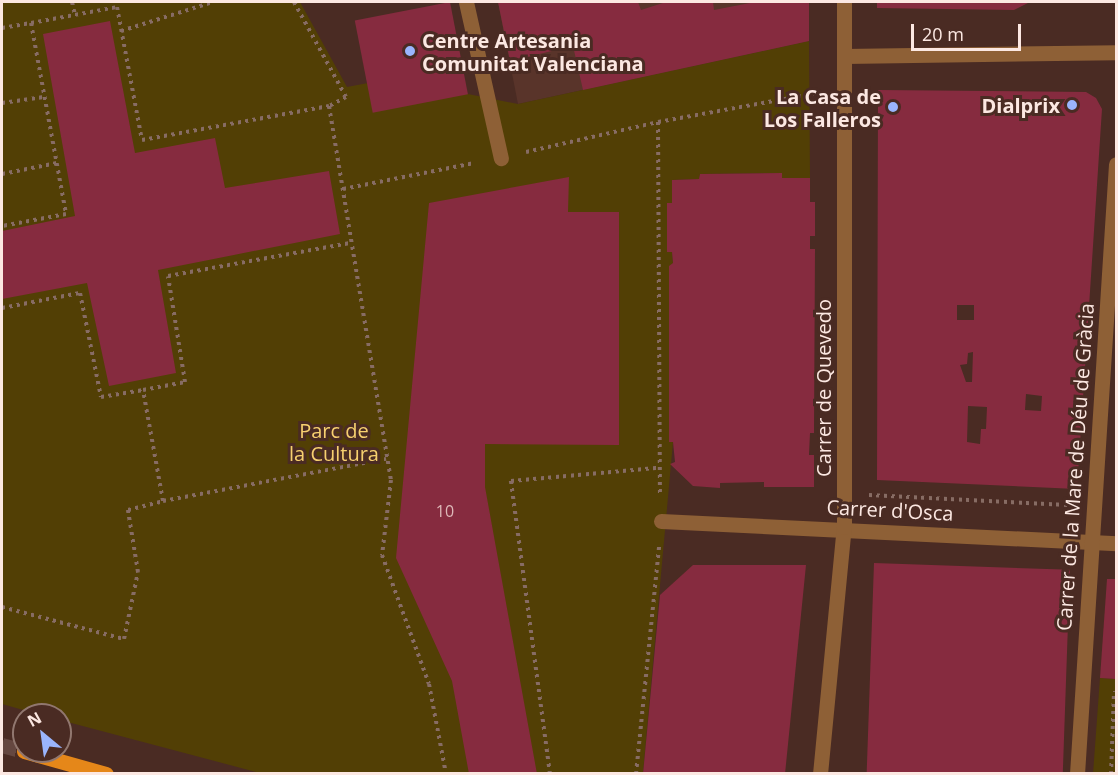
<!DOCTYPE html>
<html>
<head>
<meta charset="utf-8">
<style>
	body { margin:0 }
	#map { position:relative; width:1118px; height:775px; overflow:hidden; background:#4a2b23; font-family:"Open Sans",sans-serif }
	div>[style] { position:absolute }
	.built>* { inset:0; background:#59342a }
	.green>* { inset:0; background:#523f05 }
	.building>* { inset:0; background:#862b3f; transform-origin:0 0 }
	.major-tunnel>* { height:15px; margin-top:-7.5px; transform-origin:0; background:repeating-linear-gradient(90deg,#654740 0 15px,transparent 0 23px) }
	.path>* { height:4px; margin-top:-2px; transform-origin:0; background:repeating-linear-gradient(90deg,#876c64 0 3px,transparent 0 7.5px) }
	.minor>* { height:15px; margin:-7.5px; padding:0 7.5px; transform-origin:7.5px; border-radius:7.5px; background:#8e6036 }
	.major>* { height:15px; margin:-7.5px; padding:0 7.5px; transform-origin:7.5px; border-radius:7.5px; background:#e58719 }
	.dots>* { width:16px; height:16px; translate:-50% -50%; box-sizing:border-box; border:3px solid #4a2b23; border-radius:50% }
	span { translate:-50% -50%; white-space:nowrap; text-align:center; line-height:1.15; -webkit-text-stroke:6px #4a2b23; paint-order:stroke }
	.number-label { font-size:16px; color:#deb9b9 }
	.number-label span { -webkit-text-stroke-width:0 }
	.poi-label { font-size:20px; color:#fce8e2; font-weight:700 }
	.left { translate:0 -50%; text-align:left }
	.right { translate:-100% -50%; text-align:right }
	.street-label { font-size:20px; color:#fce8e2 }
	.park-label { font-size:20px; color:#f7d06f }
	.frame { position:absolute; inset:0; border:3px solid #fce8e2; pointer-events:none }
	.north { position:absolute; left:12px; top:703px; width:60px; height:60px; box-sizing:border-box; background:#4a2b23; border:2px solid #91776f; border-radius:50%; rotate:331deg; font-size:16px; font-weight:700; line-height:24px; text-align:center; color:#fce8e2 }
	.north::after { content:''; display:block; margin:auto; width:21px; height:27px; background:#9ab5fd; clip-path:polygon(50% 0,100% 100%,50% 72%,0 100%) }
	.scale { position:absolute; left:911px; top:24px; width:110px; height:27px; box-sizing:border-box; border:3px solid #fce8e2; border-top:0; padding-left:8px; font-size:18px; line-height:21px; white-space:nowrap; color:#fce8e2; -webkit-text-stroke:4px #4a2b23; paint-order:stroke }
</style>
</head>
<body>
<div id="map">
	<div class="built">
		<i style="clip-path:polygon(498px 2px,809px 2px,809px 41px,518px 104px)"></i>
	</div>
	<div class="green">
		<i style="clip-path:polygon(2px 2px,300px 2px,347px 87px,368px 83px,468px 94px,518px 104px,809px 41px,810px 178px,782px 178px,781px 173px,700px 174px,699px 179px,672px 180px,672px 203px,667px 203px,667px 252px,672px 252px,673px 263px,669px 267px,669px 441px,673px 442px,643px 773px,260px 773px,60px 720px,60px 715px,41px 715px,2px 704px)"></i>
		<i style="clip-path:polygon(1100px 678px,1116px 679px,1116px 773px,1093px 774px)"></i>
	</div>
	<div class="building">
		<i style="left:450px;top:2px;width:94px;height:97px;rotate:79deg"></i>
		<i style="clip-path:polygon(498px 2px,638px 2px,641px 10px,666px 2px,713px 2px,714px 10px,755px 2px,809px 2px,809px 41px,583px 90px,573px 46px,510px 61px)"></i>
		<i style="clip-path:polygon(877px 2px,1030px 2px,1014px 10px,877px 8px)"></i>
		<i style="clip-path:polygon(110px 21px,135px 153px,215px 138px,225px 188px,329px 171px,340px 234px,158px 270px,176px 373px,109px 386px,87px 283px,2px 299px,2px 231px,75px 216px,43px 34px)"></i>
		<i style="clip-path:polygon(evenodd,878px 90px,1086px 92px,1096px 98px,1102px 109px,1077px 489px,877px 480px,878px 90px,957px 305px,974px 305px,974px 320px,957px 320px,957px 305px,878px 90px,973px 352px,972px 382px,966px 382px,960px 365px,967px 364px,968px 353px,973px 352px,878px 90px,1026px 394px,1042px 396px,1041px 411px,1025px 410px,1026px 394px,878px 90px,968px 406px,987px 407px,986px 429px,981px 429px,980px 444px,967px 442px,968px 406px)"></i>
		<i style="clip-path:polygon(782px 173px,782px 178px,810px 178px,810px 202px,815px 202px,815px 236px,810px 236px,810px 249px,815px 249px,814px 433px,810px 433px,809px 455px,814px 455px,814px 487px,764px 487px,764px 482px,720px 483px,720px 488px,693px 486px,670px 464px,675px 462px,673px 442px,669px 442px,669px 266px,673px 263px,672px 252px,667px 252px,667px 203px,672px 203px,672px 180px,699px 179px,700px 174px)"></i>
		<i style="clip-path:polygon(569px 177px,568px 212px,619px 212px,619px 445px,485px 444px,485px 487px,537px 774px,469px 774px,452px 681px,396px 558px,429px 203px)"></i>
		<i style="left:874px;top:563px;width:196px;height:212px;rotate:2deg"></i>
		<i style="clip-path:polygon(693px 565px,806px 565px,785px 774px,643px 774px,660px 595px)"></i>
		<i style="clip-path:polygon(1107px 579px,1116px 579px,1116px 679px,1100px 678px)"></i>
	</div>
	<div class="major-tunnel">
		<i style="left:2px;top:745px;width:23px;rotate:15deg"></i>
	</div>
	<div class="path">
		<i style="left:72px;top:2px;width:13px;rotate:77deg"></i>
		<i style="left:294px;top:2px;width:108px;rotate:61.3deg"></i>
		<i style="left:346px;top:97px;width:19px;rotate:152deg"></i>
		<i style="left:31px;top:23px;width:87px;rotate:-10.5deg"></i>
		<i style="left:117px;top:7px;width:135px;rotate:79.4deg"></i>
		<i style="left:142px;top:140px;width:190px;rotate:-10.3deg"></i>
		<i style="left:329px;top:106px;width:379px;rotate:80.6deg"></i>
		<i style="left:391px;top:480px;width:76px;rotate:96.8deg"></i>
		<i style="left:382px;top:555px;width:137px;rotate:70deg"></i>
		<i style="left:429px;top:684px;width:92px;rotate:79.3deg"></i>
		<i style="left:2px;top:28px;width:29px;rotate:-10deg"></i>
		<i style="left:31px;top:23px;width:194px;rotate:79.6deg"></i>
		<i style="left:66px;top:214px;width:65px;rotate:169.4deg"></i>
		<i style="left:121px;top:31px;width:96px;rotate:-17.5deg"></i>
		<i style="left:2px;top:103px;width:42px;rotate:-8.1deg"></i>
		<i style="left:658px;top:122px;width:374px;rotate:89.7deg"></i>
		<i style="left:526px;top:152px;width:135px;rotate:-12.8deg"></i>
		<i style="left:658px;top:122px;width:163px;rotate:-10.3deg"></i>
		<i style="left:2px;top:174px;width:56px;rotate:-11.3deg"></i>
		<i style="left:343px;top:189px;width:134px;rotate:-11.2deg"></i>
		<i style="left:2px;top:308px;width:79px;rotate:-10.9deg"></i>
		<i style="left:80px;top:293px;width:106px;rotate:78.6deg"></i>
		<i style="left:101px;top:397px;width:43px;rotate:-9.5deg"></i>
		<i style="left:143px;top:390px;width:43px;rotate:-10.8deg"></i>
		<i style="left:185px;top:382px;width:107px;rotate:-99.1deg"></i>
		<i style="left:168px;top:276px;width:185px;rotate:-10.3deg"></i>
		<i style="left:869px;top:495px;width:199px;rotate:2.9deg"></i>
		<i style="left:163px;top:501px;width:227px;rotate:-10.7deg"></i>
		<i style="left:2px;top:607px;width:126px;rotate:14.7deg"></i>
		<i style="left:124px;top:639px;width:68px;rotate:-78.2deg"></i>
		<i style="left:138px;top:572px;width:63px;rotate:-99.2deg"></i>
		<i style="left:128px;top:510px;width:36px;rotate:-14deg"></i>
		<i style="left:163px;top:501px;width:113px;rotate:-100.2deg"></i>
		<i style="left:550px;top:774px;width:296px;rotate:-97.6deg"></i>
		<i style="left:511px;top:481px;width:148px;rotate:-5.1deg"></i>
		<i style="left:636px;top:774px;width:229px;rotate:-84.2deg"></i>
		<i style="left:1111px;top:774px;width:83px;rotate:-87.9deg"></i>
	</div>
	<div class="minor">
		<i style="left:466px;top:2px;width:160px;rotate:77.4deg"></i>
		<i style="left:844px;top:56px;width:272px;rotate:-0.8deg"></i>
		<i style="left:661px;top:521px;width:456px;rotate:2.8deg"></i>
		<i style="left:820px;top:774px;width:248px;rotate:-84.5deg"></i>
		<i style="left:844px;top:527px;width:525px;rotate:-90deg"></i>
		<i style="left:1077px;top:774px;width:611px;rotate:-86.34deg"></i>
	</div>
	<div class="major">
		<i style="left:24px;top:751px;width:85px;rotate:15.7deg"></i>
	</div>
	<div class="dots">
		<i style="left:410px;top:51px;background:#9ab5fd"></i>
		<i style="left:1072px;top:105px;background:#9ab5fd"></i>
		<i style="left:893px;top:107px;background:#9ab5fd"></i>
	</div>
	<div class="number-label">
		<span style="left:445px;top:511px">10</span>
	</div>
	<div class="poi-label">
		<span class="left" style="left:422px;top:52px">Centre Artesania<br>Comunitat Valenciana</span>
		<span class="right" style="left:881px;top:108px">La Casa de<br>Los Falleros</span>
		<span class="right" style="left:1060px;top:105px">Dialprix</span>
	</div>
	<div class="street-label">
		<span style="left:823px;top:388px;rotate:-90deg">Carrer de Quevedo</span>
		<span style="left:1075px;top:467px;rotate:-86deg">Carrer de la Mare de Déu de Gràcia</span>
		<span style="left:890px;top:510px;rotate:3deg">Carrer d'Osca</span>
	</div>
	<div class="park-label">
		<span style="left:334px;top:442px">Parc de<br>la Cultura</span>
	</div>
	<div class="frame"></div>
	<div class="north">N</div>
	<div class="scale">20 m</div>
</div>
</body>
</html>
